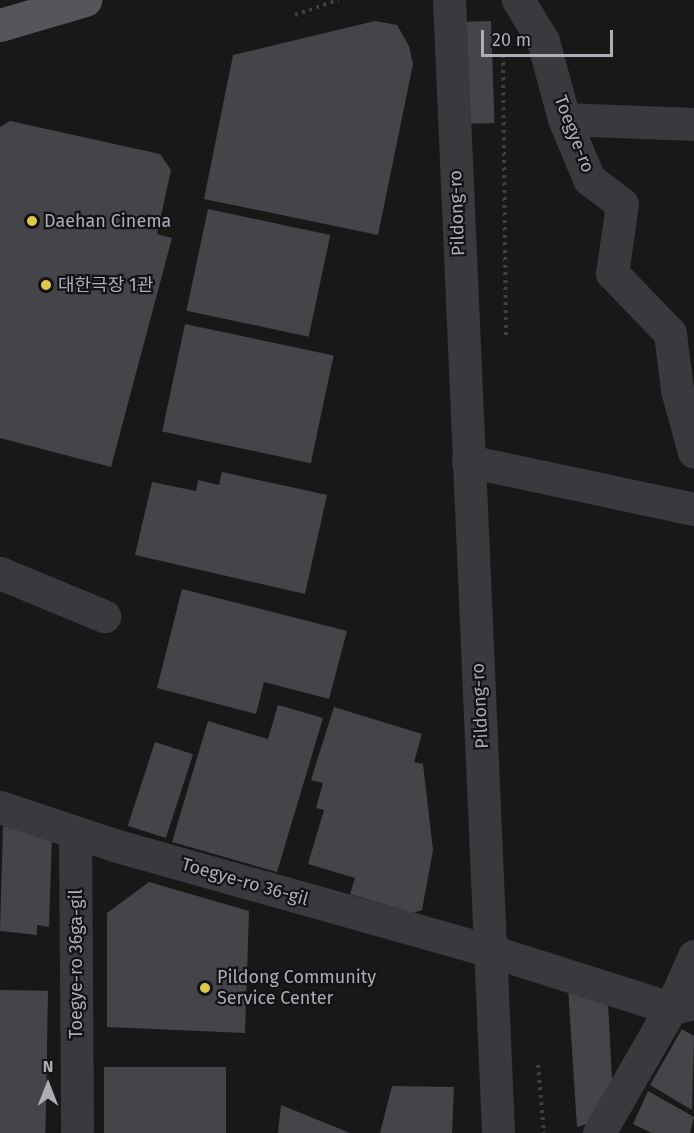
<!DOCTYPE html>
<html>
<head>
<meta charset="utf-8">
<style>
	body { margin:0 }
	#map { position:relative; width:694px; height:1133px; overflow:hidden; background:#181819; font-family:"Fira Sans","Noto Sans KR",sans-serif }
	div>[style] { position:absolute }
	.building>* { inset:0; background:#454549; transform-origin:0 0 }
	.path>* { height:4px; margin-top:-2px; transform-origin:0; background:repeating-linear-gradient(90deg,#3f3f45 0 3px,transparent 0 7.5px) }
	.minor>* { height:33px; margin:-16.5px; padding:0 16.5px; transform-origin:16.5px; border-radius:16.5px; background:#39393e }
	.major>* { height:33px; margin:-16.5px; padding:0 16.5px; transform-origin:16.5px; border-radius:16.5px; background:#55555c }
	.dots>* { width:16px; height:16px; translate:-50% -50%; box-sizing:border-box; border:3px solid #131214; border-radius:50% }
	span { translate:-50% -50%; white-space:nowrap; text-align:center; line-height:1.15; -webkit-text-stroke:4.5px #131214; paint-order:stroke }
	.street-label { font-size:18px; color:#abadb7 }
	.poi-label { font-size:18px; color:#abadb7 }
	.left { translate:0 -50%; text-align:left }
	.north { position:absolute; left:18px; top:1055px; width:60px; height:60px; -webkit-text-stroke:4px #131214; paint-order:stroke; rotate:0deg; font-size:16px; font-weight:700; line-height:24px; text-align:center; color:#abadb7 }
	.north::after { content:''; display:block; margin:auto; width:21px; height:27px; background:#abadb7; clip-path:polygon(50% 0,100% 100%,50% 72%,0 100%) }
	.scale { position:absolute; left:481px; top:30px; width:132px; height:27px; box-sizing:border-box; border:3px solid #abadb7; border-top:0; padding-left:8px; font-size:18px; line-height:21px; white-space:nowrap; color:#abadb7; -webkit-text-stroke:4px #131214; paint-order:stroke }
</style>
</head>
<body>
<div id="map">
	<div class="building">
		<i style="clip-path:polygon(375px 21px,397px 25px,409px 46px,413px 64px,378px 235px,204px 199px,233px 55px)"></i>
		<i style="left:491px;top:21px;width:102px;height:25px;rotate:88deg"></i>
		<i style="clip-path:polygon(10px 121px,160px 154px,171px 170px,157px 234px,172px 238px,111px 467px,0 438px,0 127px)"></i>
		<i style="left:208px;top:209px;width:125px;height:104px;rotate:12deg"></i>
		<i style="left:185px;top:324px;width:152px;height:110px;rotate:12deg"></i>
		<i style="clip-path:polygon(222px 472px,327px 495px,305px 594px,135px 555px,152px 482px,196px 491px,198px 480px,219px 485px)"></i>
		<i style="clip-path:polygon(182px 589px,347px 631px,329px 699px,264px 682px,256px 714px,157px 688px)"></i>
		<i style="clip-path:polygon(278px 705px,323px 718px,277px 872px,172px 842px,208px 721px,268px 739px)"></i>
		<i style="clip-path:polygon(334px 707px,422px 734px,414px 762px,423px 764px,433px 850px,422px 910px,413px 913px,350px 894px,355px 878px,308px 864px,324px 810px,316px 808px,323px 783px,311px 780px)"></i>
		<i style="left:155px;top:742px;width:40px;height:88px;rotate:18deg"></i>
		<i style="clip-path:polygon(3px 826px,52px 837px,49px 927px,37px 925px,37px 935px,0 931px)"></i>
		<i style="clip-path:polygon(149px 882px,249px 911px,245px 1033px,107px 1027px,107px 913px)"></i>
		<i style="clip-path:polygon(568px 987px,608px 1002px,613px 1097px,600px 1120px,577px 1127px)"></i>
		<i style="left:0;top:990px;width:48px;height:143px;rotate:1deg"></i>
		<i style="clip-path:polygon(682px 1029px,694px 1036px,692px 1110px,650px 1085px)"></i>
		<i style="left:104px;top:1067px;width:122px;height:66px"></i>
		<i style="clip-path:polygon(392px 1086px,454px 1087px,452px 1133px,380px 1133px)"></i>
		<i style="clip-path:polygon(648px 1091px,694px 1117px,690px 1133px,652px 1133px,633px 1124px)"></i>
		<i style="clip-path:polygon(281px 1105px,350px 1133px,278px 1133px)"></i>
	</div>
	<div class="path">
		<i style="left:295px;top:15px;width:46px;rotate:-19.2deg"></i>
		<i style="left:503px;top:55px;width:280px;rotate:89.4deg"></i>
		<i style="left:538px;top:1065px;width:68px;rotate:85deg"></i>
	</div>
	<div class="minor">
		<i style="left:449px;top:0;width:1134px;rotate:87.52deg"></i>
		<i style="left:518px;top:0;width:48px;rotate:58.6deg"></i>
		<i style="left:543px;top:41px;width:81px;rotate:74.9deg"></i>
		<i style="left:564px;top:119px;width:65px;rotate:67.4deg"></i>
		<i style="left:589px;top:179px;width:41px;rotate:37.1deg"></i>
		<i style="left:622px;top:204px;width:70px;rotate:98.2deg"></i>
		<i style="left:612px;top:273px;width:83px;rotate:46deg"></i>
		<i style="left:670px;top:333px;width:57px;rotate:83deg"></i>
		<i style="left:677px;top:390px;width:64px;rotate:74.7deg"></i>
		<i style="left:564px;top:119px;width:130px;rotate:2.2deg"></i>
		<i style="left:468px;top:461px;width:231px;rotate:12deg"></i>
		<i style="left:0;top:573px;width:113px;rotate:22.5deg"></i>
		<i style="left:0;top:807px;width:120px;rotate:18.4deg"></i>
		<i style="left:114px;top:845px;width:392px;rotate:15.7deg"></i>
		<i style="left:491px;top:951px;width:189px;rotate:17.6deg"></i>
		<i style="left:671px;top:1008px;width:24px;rotate:-12deg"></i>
		<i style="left:75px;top:832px;width:301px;rotate:89.6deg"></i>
		<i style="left:599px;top:1133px;width:144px;rotate:-60.1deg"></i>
		<i style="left:671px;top:1008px;width:57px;rotate:-66.1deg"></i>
	</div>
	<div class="major">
		<i style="left:0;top:25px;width:89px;rotate:-16.4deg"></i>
	</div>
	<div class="dots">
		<i style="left:32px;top:221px;background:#dec94b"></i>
		<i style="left:46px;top:285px;background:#dec94b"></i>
		<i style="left:205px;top:988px;background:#dec94b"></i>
	</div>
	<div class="street-label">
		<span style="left:574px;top:134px;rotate:69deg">Toegye-ro</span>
		<span style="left:457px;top:213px;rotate:-92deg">Pildong-ro</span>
		<span style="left:480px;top:706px;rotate:-93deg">Pildong-ro</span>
		<span style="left:245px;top:882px;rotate:16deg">Toegye-ro 36-gil</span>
		<span style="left:76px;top:964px;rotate:-90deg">Toegye-ro 36ga-gil</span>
	</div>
	<div class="poi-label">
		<span class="left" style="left:44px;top:221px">Daehan Cinema</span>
		<span class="left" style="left:58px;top:285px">대한극장 1관</span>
		<span class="left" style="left:217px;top:988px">Pildong Community<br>Service Center</span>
	</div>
	<div class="north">N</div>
	<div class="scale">20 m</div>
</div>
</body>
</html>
